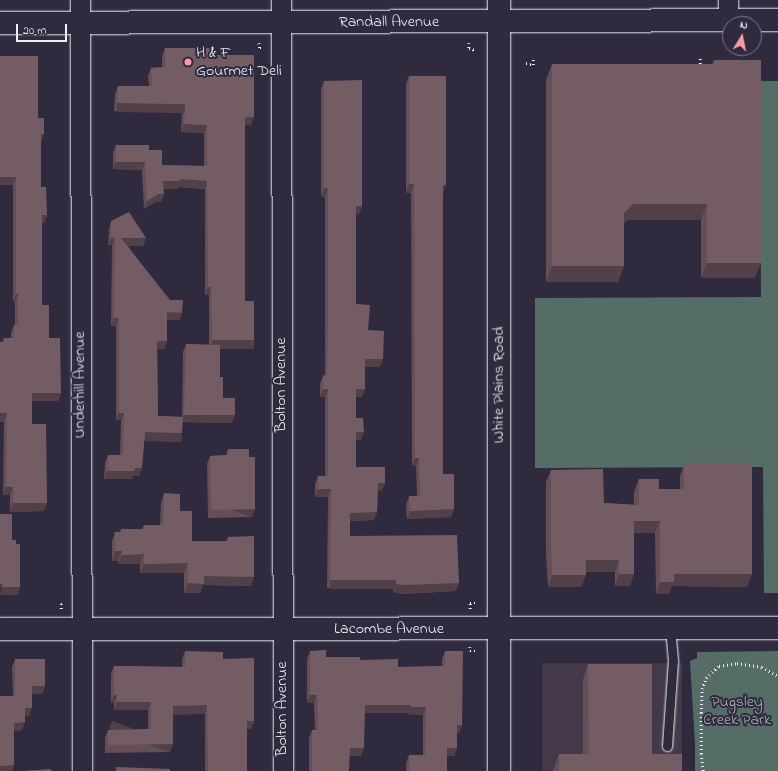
<!DOCTYPE html>
<html>
<head>
<meta charset="utf-8">
<style>
	body { margin:0 }
	#map { position:relative; width:778px; height:771px; overflow:hidden; background:#2f2a3d; font-family:"Indie Flower",sans-serif }
	div>[style] { position:absolute }
	.built>* { inset:0; background:#443949; transform-origin:0 0 }
	.green>* { inset:0; background:#566c67 }
	.path>* { height:2.5px; margin-top:-1.25px; transform-origin:0; background:repeating-linear-gradient(90deg,#e8f1f8 0 1px,transparent 0 4px) }
	.roads { filter:drop-shadow(0 0 1px #e8f1f8) drop-shadow(0 0 1px #e8f1f8) }
	.lane>* { height:9px; margin:-4.5px; padding:0 4.5px; transform-origin:4.5px; border-radius:4.5px; background:#2f2a3d }
	.street>* { height:19px; margin:-9.5px; padding:0 9.5px; transform-origin:9.5px; border-radius:9.5px; background:#2f2a3d }
	.secondary>* { height:22px; margin:-11px; padding:0 11px; transform-origin:11px; border-radius:11px; background:#2f2a3d }
	.wall>* { inset:0; background:#644f57 }
	.shaded-wall>* { inset:0; background:#514047; transform-origin:0 0 }
	.building>* { inset:0; background:#745c65 }
	.dots>* { width:11px; height:11px; translate:-50% -50%; box-sizing:border-box; border:2px solid #2f2a3d; border-radius:50% }
	span { translate:-50% -50%; white-space:nowrap; text-align:center; line-height:1.15; -webkit-text-stroke:4px #2f2a3d; paint-order:stroke }
	.street-label { font-size:16px; color:#e8f1f8 }
	.poi-label { font-size:16px; color:#e8f1f8 }
	.left { translate:0 -50%; text-align:left }
	.park-label { font-size:16px; color:#a6b5b7 }
	.north { position:absolute; left:722px; top:16px; width:40px; height:40px; box-sizing:border-box; background:#2f2a3d; border:1px solid #797a88; border-radius:50%; rotate:10deg; font-size:11px; font-weight:700; line-height:16px; text-align:center; color:#e8f1f8 }
	.north::after { content:''; display:block; margin:auto; width:14px; height:18px; background:#ff9aa2; clip-path:polygon(50% 0,100% 100%,50% 72%,0 100%) }
	.scale { position:absolute; left:16px; top:24px; width:51px; height:18px; box-sizing:border-box; border:2px solid #e8f1f8; border-top:0; padding-left:5px; font-size:12px; line-height:14px; white-space:nowrap; color:#e8f1f8; -webkit-text-stroke:3px #2f2a3d; paint-order:stroke }
</style>
</head>
<body>
<div id="map">
	<div class="built">
		<i style="left:542px;top:663px;width:140px;height:108px"></i>
	</div>
	<div class="green">
		<i style="clip-path:polygon(760px 81px,778px 81px,778px 593px,764px 593px,763px 467px,535px 468px,535px 298px,761px 297px)"></i>
		<i style="clip-path:polygon(778px 651px,778px 771px,695px 771px,695px 745px,690px 661px,697px 658px,697px 652px)"></i>
	</div>
	<div class="path">
		<i style="left:259px;top:43px;width:5px;rotate:79deg"></i>
		<i style="left:260px;top:48px;width:4px"></i>
		<i style="left:469px;top:43px;width:5px;rotate:90deg"></i>
		<i style="left:469px;top:48px;width:6px;rotate:18deg"></i>
		<i style="left:526px;top:63px;width:7px;rotate:16deg"></i>
		<i style="left:533px;top:65px;width:7px;rotate:-90deg"></i>
		<i style="left:700px;top:64px;width:6px;rotate:-90deg"></i>
		<i style="left:61px;top:609px;width:5px;rotate:-90deg"></i>
		<i style="left:61px;top:604px;width:4px"></i>
		<i style="left:470px;top:609px;width:6px;rotate:-90deg"></i>
		<i style="left:470px;top:603px;width:5px"></i>
		<i style="left:470px;top:647px;width:4px;rotate:90deg"></i>
		<i style="left:470px;top:651px;width:5px"></i>
		<i style="left:703px;top:771px;width:17px;rotate:-97deg"></i>
		<i style="left:701px;top:754px;width:41px;rotate:-90deg"></i>
		<i style="left:701px;top:713px;width:24px;rotate:-88deg"></i>
		<i style="left:702px;top:689px;width:12px;rotate:-70deg"></i>
		<i style="left:706px;top:678px;width:18px;rotate:-43deg"></i>
		<i style="left:719px;top:666px;width:18px;rotate:-9deg"></i>
		<i style="left:737px;top:663px;width:25px;rotate:9deg"></i>
		<i style="left:762px;top:667px;width:18px;rotate:29deg"></i>
	</div>
	<div class="roads">
		<div class="lane">
			<i style="left:667px;top:746px;width:85px;rotate:-86deg"></i>
			<i style="left:673px;top:661px;width:33px;rotate:-95deg"></i>
		</div>
		<div class="street">
			<i style="left:80px;top:0;width:771px;rotate:89.85deg"></i>
			<i style="left:281px;top:0;width:771px;rotate:89.85deg"></i>
			<i style="left:728px;top:0;width:21px;rotate:90deg"></i>
		</div>
		<div class="secondary">
			<i style="left:0;top:23px;width:778px;rotate:-0.22deg"></i>
			<i style="left:0;top:629px;width:778px;rotate:-0.07deg"></i>
			<i style="left:499px;top:771px;width:771px;rotate:-90deg"></i>
		</div>
	</div>
	<div class="wall">
		<i style="clip-path:polygon(165px 48px,215px 55px,254px 117px,251px 125px,245px 125px,245px 301px,251px 348px,220px 348px,220px 377px,223px 398px,232px 423px,182px 422px,179px 441px,144px 440px,139px 476px,133px 476px,132px 479px,104px 479px,105px 463px,108px 455px,120px 455px,121px 420px,116px 420px,116px 326px,111px 326px,112px 245px,108px 245px,109px 229px,111px 221px,146px 238px,143px 246px,128px 246px,180px 320px,167px 320px,167px 341px,164px 349px,157px 349px,158px 416px,182px 417px,183px 352px,186px 344px,209px 345px,209px 295px,205px 295px,205px 189px,178px 187px,178px 189px,163px 189px,164px 194px,161px 202px,155px 202px,144px 209px,142px 170px,113px 169px,113px 153px,116px 145px,149px 150px,162px 165px,204px 166px,204px 133px,181px 132px,182px 112px,114px 111px,115px 94px,118px 86px,149px 86px,148px 76px,151px 68px,162px 67px,162px 56px)"></i>
		<i style="clip-path:polygon(0 56px,38px 118px,41px 143px,41px 187px,47px 215px,44px 223px,42px 223px,42px 305px,61px 393px,58px 401px,32px 401px,32px 424px,44px 511px,10px 512px,10px 495px,3px 495px,4px 422px,2px 342px,4px 338px,11px 338px,11px 333px,14px 325px,15px 325px,15px 302px,13px 302px,13px 185px,0 185px)"></i>
		<i style="clip-path:polygon(714px 60px,755px 278px,701px 278px,701px 220px,627px 220px,624px 223px,624px 266px,618px 282px,546px 282px,546px 80px,552px 64px,712px 64px)"></i>
		<i style="clip-path:polygon(409px 76px,443px 193px,443px 474px,454px 509px,451px 517px,407px 519px,406px 505px,409px 496px,417px 496px,416px 466px,412px 466px,411px 193px,406px 193px,406px 84px)"></i>
		<i style="clip-path:polygon(324px 81px,362px 206px,359px 214px,356px 214px,356px 304px,368px 330px,380px 367px,365px 367px,365px 389px,362px 397px,356px 397px,356px 418px,361px 440px,356px 440px,356px 467px,382px 491px,378px 491px,377px 512px,374px 520px,350px 521px,350px 536px,459px 583px,456px 591px,402px 594px,393px 592px,393px 588px,327px 588px,328px 497px,315px 497px,315px 484px,318px 476px,325px 476px,325px 397px,320px 397px,320px 384px,323px 376px,325px 375px,325px 197px,321px 196px,321px 89px)"></i>
		<i style="clip-path:polygon(228px 449px,252px 517px,208px 518px,207px 464px,210px 456px,226px 455px)"></i>
		<i style="clip-path:polygon(684px 464px,747px 587px,672px 586px,669px 594px,656px 594px,655px 533px,634px 533px,630px 586px,615px 586px,615px 572px,586px 572px,586px 575px,581px 587px,548px 587px,546px 555px,546px 482px,551px 470px,604px 503px,634px 505px,634px 492px,639px 479px,659px 489px,680px 489px,680px 476px)"></i>
		<i style="clip-path:polygon(164px 493px,180px 511px,192px 541px,226px 541px,228px 537px,251px 586px,203px 585px,200px 593px,184px 593px,184px 573px,140px 573px,140px 564px,118px 564px,118px 561px,112px 561px,112px 541px,115px 532px,120px 532px,121px 529px,142px 529px,144px 525px,160px 525px,161px 503px)"></i>
		<i style="clip-path:polygon(185px 651px,223px 659px,254px 721px,251px 729px,247px 729px,247px 771px,205px 771px,205px 714px,173px 714px,173px 744px,170px 752px,105px 753px,105px 738px,108px 730px,148px 729px,148px 710px,114px 710px,114px 703px,111px 703px,111px 674px,114px 666px,182px 667px,182px 659px)"></i>
		<i style="clip-path:polygon(310px 651px,326px 657px,360px 660px,398px 667px,442px 666px,442px 659px,445px 651px,462px 725px,459px 733px,457px 733px,457px 748px,454px 756px,447px 756px,447px 771px,406px 771px,406px 763px,409px 755px,423px 755px,423px 715px,408px 714px,408px 713px,365px 713px,361px 756px,349px 756px,349px 771px,309px 771px,309px 738px,312px 730px,315px 730px,314px 703px,307px 703px,307px 659px)"></i>
		<i style="clip-path:polygon(15px 659px,45px 686px,42px 694px,32px 694px,29px 716px,25px 716px,22px 730px,14px 731px,14px 765px,12px 771px,0 771px,13px 696px,12px 667px)"></i>
		<i style="clip-path:polygon(588px 664px,652px 754px,682px 771px,553px 771px,559px 754px,583px 754px,583px 680px)"></i>
	</div>
	<div class="shaded-wall">
		<i style="left:117px;top:103px;width:68px;height:9px;rotate:1deg"></i>
		<i style="clip-path:polygon(245px 117px,254px 117px,251px 125px,242px 125px)"></i>
		<i style="clip-path:polygon(184px 124px,207px 125px,204px 133px,181px 132px)"></i>
		<i style="clip-path:polygon(41px 134px,44px 134px,41px 143px)"></i>
		<i style="clip-path:polygon(116px 162px,145px 162px,142px 170px,113px 169px)"></i>
		<i style="clip-path:polygon(0 177px,16px 177px,13px 185px,0 185px)"></i>
		<i style="clip-path:polygon(181px 179px,207px 181px,205px 189px,178px 187px,178px 189px,160px 189px,163px 181px)"></i>
		<i style="clip-path:polygon(409px 184px,414px 184px,411px 193px,406px 193px)"></i>
		<i style="clip-path:polygon(443px 185px,446px 185px,443px 193px)"></i>
		<i style="clip-path:polygon(324px 188px,328px 188px,325px 197px,321px 196px)"></i>
		<i style="clip-path:polygon(158px 194px,164px 194px,161px 202px,155px 202px,144px 209px,147px 201px)"></i>
		<i style="clip-path:polygon(633px 204px,707px 204px,701px 220px,627px 220px,618px 229px,624px 213px)"></i>
		<i style="clip-path:polygon(356px 206px,362px 206px,359px 214px,353px 214px)"></i>
		<i style="clip-path:polygon(42px 215px,47px 215px,44px 223px,39px 223px)"></i>
		<i style="clip-path:polygon(111px 238px,115px 238px,112px 245px,108px 245px)"></i>
		<i style="clip-path:polygon(121px 238px,146px 238px,143px 246px,119px 246px)"></i>
		<i style="clip-path:polygon(707px 263px,761px 263px,755px 278px,701px 278px)"></i>
		<i style="clip-path:polygon(552px 266px,624px 266px,618px 282px,546px 282px)"></i>
		<i style="clip-path:polygon(208px 287px,211px 287px,209px 295px,205px 295px)"></i>
		<i style="clip-path:polygon(16px 294px,18px 294px,15px 302px,13px 302px)"></i>
		<i style="clip-path:polygon(167px 312px,182px 313px,180px 320px,164px 320px)"></i>
		<i style="clip-path:polygon(114px 318px,119px 318px,116px 326px,111px 326px)"></i>
		<i style="left:212px;top:340px;width:42px;height:9px"></i>
		<i style="clip-path:polygon(157px 341px,167px 341px,164px 349px,154px 349px)"></i>
		<i style="clip-path:polygon(365px 359px,383px 359px,380px 367px,362px 367px)"></i>
		<i style="clip-path:polygon(323px 389px,328px 389px,325px 397px,320px 397px)"></i>
		<i style="clip-path:polygon(356px 389px,365px 389px,362px 397px,353px 397px)"></i>
		<i style="clip-path:polygon(32px 393px,61px 393px,58px 401px,29px 401px)"></i>
		<i style="clip-path:polygon(0 413px,7px 413px,4px 422px,0 422px)"></i>
		<i style="clip-path:polygon(119px 413px,124px 413px,121px 420px,116px 420px)"></i>
		<i style="clip-path:polygon(184px 415px,235px 415px,232px 423px,181px 422px)"></i>
		<i style="left:145px;top:432px;width:37px;height:9px;rotate:2deg"></i>
		<i style="clip-path:polygon(356px 432px,364px 432px,361px 440px,353px 440px)"></i>
		<i style="clip-path:polygon(415px 458px,419px 458px,416px 466px,412px 466px)"></i>
		<i style="clip-path:polygon(135px 468px,142px 468px,139px 476px,133px 476px,132px 479px,104px 479px,107px 471px)"></i>
		<i style="clip-path:polygon(378px 483px,385px 483px,382px 491px,375px 491px)"></i>
		<i style="clip-path:polygon(6px 487px,13px 487px,10px 495px,3px 495px)"></i>
		<i style="clip-path:polygon(318px 489px,331px 489px,328px 497px,315px 497px)"></i>
		<i style="clip-path:polygon(13px 503px,47px 503px,44px 511px,10px 512px)"></i>
		<i style="left:255px;top:509px;width:9px;height:44px;rotate:111deg"></i>
		<i style="clip-path:polygon(454px 509px,451px 517px,407px 519px,410px 511px)"></i>
		<i style="clip-path:polygon(377px 512px,374px 520px,347px 521px,350px 513px)"></i>
		<i style="clip-path:polygon(634px 521px,660px 521px,655px 533px,629px 533px)"></i>
		<i style="clip-path:polygon(115px 551px,122px 551px,118px 561px,112px 561px)"></i>
		<i style="clip-path:polygon(144px 554px,140px 564px,118px 564px,122px 555px)"></i>
		<i style="clip-path:polygon(586px 560px,619px 560px,615px 572px,581px 572px)"></i>
		<i style="clip-path:polygon(188px 563px,184px 573px,140px 573px,144px 564px)"></i>
		<i style="clip-path:polygon(619px 574px,634px 574px,630px 586px,615px 586px)"></i>
		<i style="clip-path:polygon(674px 574px,752px 574px,747px 587px,672px 586px,669px 594px,656px 594px,660px 582px)"></i>
		<i style="clip-path:polygon(552px 575px,586px 575px,581px 587px,548px 587px)"></i>
		<i style="clip-path:polygon(204px 576px,254px 577px,251px 586px,203px 585px,200px 593px,184px 593px,188px 583px)"></i>
		<i style="left:330px;top:580px;width:66px;height:9px"></i>
		<i style="clip-path:polygon(459px 583px,456px 591px,402px 594px,393px 592px,396px 584px)"></i>
		<i style="clip-path:polygon(0 584px,2px 584px,0 591px)"></i>
		<i style="clip-path:polygon(2px 587px,20px 587px,18px 595px,0 595px)"></i>
		<i style="clip-path:polygon(32px 686px,45px 686px,42px 694px,29px 694px)"></i>
		<i style="clip-path:polygon(114px 695px,117px 695px,114px 703px,111px 703px)"></i>
		<i style="clip-path:polygon(310px 695px,317px 695px,314px 703px,307px 703px)"></i>
		<i style="clip-path:polygon(117px 702px,151px 702px,148px 710px,114px 710px)"></i>
		<i style="clip-path:polygon(207px 705px,205px 714px,170px 715px,173px 706px)"></i>
		<i style="left:365px;top:705px;width:46px;height:8px"></i>
		<i style="clip-path:polygon(411px 707px,426px 707px,423px 715px,408px 714px)"></i>
		<i style="clip-path:polygon(25px 708px,32px 708px,29px 716px,22px 716px)"></i>
		<i style="clip-path:polygon(247px 721px,254px 721px,251px 729px,244px 729px)"></i>
		<i style="clip-path:polygon(25px 722px,22px 730px,11px 731px,14px 723px)"></i>
		<i style="clip-path:polygon(457px 725px,462px 725px,459px 733px,455px 733px)"></i>
		<i style="left:173px;top:744px;width:9px;height:65px;rotate:111deg"></i>
		<i style="clip-path:polygon(350px 748px,364px 748px,361px 756px,347px 756px)"></i>
		<i style="clip-path:polygon(447px 748px,457px 748px,454px 756px,444px 756px)"></i>
		<i style="clip-path:polygon(14px 765px,12px 771px,0 771px,0 766px)"></i>
	</div>
	<div class="building">
		<i style="clip-path:polygon(165px 48px,215px 48px,215px 55px,254px 55px,254px 117px,245px 117px,245px 301px,254px 301px,254px 340px,212px 340px,211px 287px,208px 287px,207px 181px,181px 179px,180px 181px,163px 181px,164px 194px,158px 194px,147px 201px,145px 162px,116px 162px,116px 145px,149px 145px,149px 150px,162px 150px,162px 165px,207px 166px,207px 125px,184px 124px,185px 104px,117px 103px,118px 86px,152px 86px,151px 68px,165px 67px)"></i>
		<i style="clip-path:polygon(0 56px,38px 56px,38px 118px,44px 118px,44px 134px,41px 134px,41px 187px,46px 187px,47px 215px,42px 215px,42px 305px,49px 305px,49px 338px,60px 338px,61px 393px,32px 393px,32px 424px,46px 424px,47px 503px,13px 503px,13px 487px,6px 487px,7px 413px,0 413px,0 342px,4px 342px,4px 338px,14px 338px,14px 325px,18px 325px,18px 294px,16px 294px,16px 177px,0 177px)"></i>
		<i style="clip-path:polygon(714px 60px,761px 60px,761px 263px,707px 263px,707px 204px,633px 204px,624px 213px,624px 266px,552px 266px,552px 64px,714px 64px)"></i>
		<i style="clip-path:polygon(409px 76px,446px 76px,446px 185px,443px 185px,443px 474px,454px 474px,454px 509px,410px 511px,409px 496px,420px 496px,419px 458px,415px 458px,414px 184px,409px 184px)"></i>
		<i style="clip-path:polygon(362px 80px,362px 206px,356px 206px,356px 304px,370px 305px,368px 330px,384px 331px,383px 359px,365px 359px,365px 389px,356px 389px,356px 418px,363px 418px,364px 432px,356px 432px,356px 467px,385px 467px,385px 483px,378px 483px,377px 512px,350px 513px,350px 536px,457px 535px,459px 583px,405px 585px,396px 584px,396px 580px,330px 580px,331px 489px,318px 489px,318px 476px,328px 476px,328px 389px,323px 389px,323px 376px,327px 375px,328px 318px,328px 188px,324px 188px,324px 81px)"></i>
		<i style="clip-path:polygon(129px 212px,146px 238px,121px 238px,170px 300px,183px 300px,182px 313px,167px 312px,167px 341px,157px 341px,158px 416px,183px 417px,182px 433px,145px 432px,142px 468px,135px 468px,134px 471px,107px 471px,108px 455px,123px 455px,124px 413px,119px 413px,119px 318px,114px 318px,115px 238px,111px 238px,111px 221px)"></i>
		<i style="clip-path:polygon(186px 344px,220px 345px,220px 377px,223px 377px,223px 398px,235px 398px,235px 415px,184px 415px)"></i>
		<i style="clip-path:polygon(228px 449px,249px 449px,249px 457px,255px 457px,255px 509px,211px 510px,210px 456px,228px 455px)"></i>
		<i style="clip-path:polygon(684px 464px,752px 464px,752px 574px,674px 574px,674px 582px,660px 582px,660px 521px,634px 521px,634px 574px,619px 574px,619px 560px,586px 560px,586px 575px,552px 575px,551px 543px,551px 470px,603px 469px,604px 503px,639px 505px,639px 479px,659px 479px,659px 489px,684px 489px)"></i>
		<i style="clip-path:polygon(164px 493px,180px 494px,180px 511px,192px 511px,192px 541px,228px 541px,228px 537px,254px 536px,254px 577px,204px 576px,204px 584px,188px 583px,188px 563px,144px 564px,144px 554px,122px 555px,122px 551px,115px 551px,115px 532px,121px 532px,121px 529px,144px 529px,144px 525px,163px 525px)"></i>
		<i style="clip-path:polygon(0 514px,12px 514px,12px 540px,16px 540px,16px 544px,20px 544px,20px 587px,2px 587px,2px 584px,0 584px)"></i>
		<i style="clip-path:polygon(326px 650px,326px 657px,360px 657px,360px 660px,398px 659px,398px 667px,445px 666px,445px 651px,463px 651px,462px 725px,457px 725px,457px 748px,447px 748px,447px 771px,409px 771px,409px 755px,425px 755px,426px 707px,411px 707px,411px 705px,365px 705px,364px 748px,350px 748px,349px 771px,312px 771px,312px 730px,318px 730px,317px 695px,310px 695px,310px 651px)"></i>
		<i style="clip-path:polygon(185px 651px,223px 652px,223px 659px,254px 658px,254px 721px,247px 721px,247px 771px,208px 771px,207px 705px,173px 706px,173px 744px,108px 745px,108px 730px,151px 729px,151px 702px,117px 702px,117px 695px,114px 695px,114px 666px,185px 667px)"></i>
		<i style="clip-path:polygon(15px 659px,45px 659px,45px 686px,32px 686px,32px 708px,25px 708px,25px 722px,14px 723px,14px 765px,0 766px,0 696px,15px 696px)"></i>
		<i style="clip-path:polygon(588px 664px,652px 664px,652px 754px,682px 754px,682px 771px,559px 771px,559px 754px,589px 754px)"></i>
		<i style="clip-path:polygon(116px 767px,170px 769px,170px 771px,116px 771px)"></i>
		<i style="clip-path:polygon(51px 769px,51px 771px,23px 771px)"></i>
	</div>
	<div class="dots">
		<i style="left:188px;top:62px;background:#ff9aa2"></i>
	</div>
	<div class="street-label">
		<span style="left:389px;top:22px">Randall Avenue</span>
		<span style="left:80px;top:385px;rotate:-90deg">Underhill Avenue</span>
		<span style="left:281px;top:385px;rotate:-90deg">Bolton Avenue</span>
		<span style="left:499px;top:385px;rotate:-90deg">White Plains Road</span>
		<span style="left:389px;top:629px">Lacombe Avenue</span>
		<span style="left:282px;top:709px;rotate:-90deg">Bolton Avenue</span>
	</div>
	<div class="poi-label">
		<span class="left" style="left:196px;top:62px">H &amp; F<br>Gourmet Deli</span>
	</div>
	<div class="park-label">
		<span style="left:737px;top:711px">Pugsley<br>Creek Park</span>
	</div>
	<div class="north">N</div>
	<div class="scale">20 m</div>
</div>
</body>
</html>
